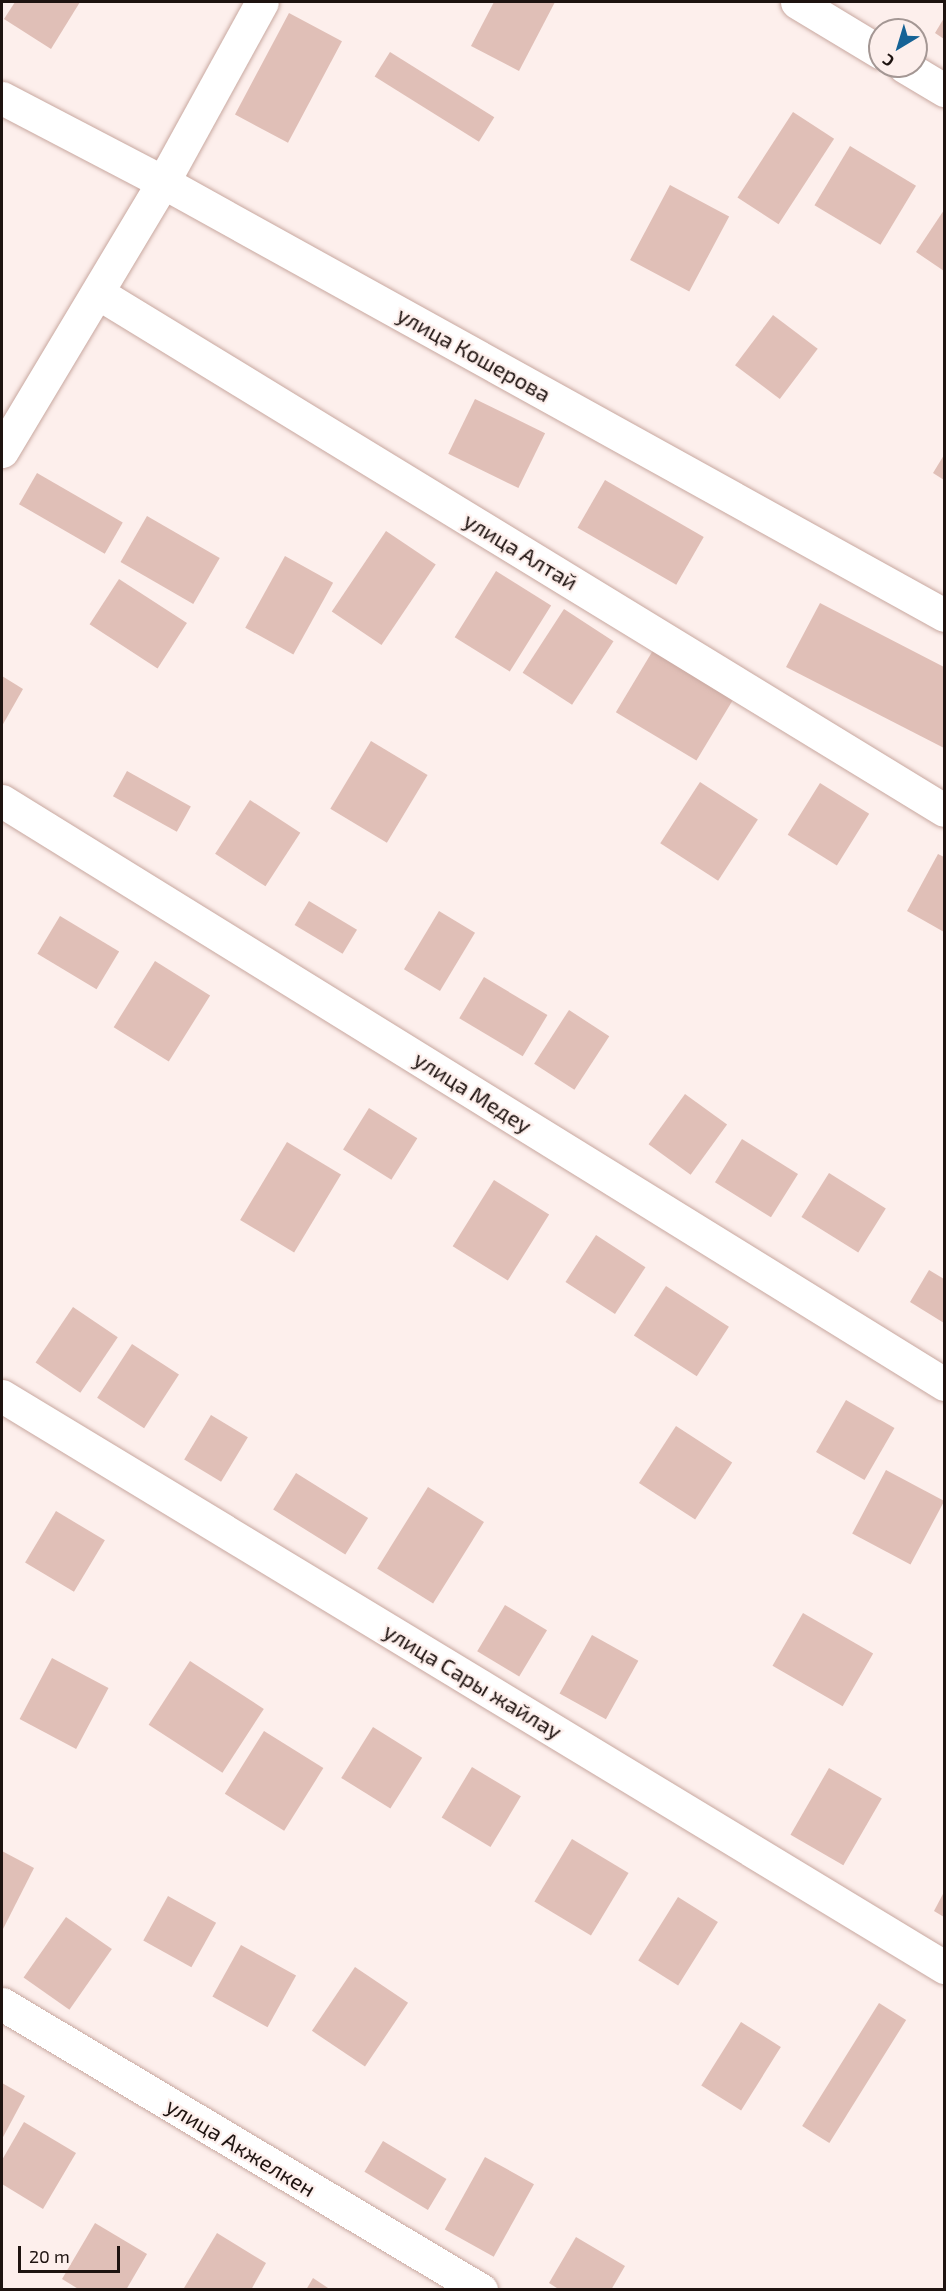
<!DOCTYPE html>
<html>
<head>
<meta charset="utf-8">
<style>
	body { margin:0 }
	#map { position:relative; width:946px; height:2291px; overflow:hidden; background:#fdefec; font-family:"Exo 2",sans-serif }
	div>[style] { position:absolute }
	.building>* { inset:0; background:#e0bfb7; transform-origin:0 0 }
	.roads { filter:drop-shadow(0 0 2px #c8a8a0) drop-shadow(0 0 2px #c8a8a0) }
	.minor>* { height:33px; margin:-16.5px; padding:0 16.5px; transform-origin:16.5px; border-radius:16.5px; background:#fff }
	span { translate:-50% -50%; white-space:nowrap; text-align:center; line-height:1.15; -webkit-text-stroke:4.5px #fdefec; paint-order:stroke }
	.street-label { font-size:22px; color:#1e1310 }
	.frame { position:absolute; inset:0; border:3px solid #1e1310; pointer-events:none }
	.north { position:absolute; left:868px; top:18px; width:60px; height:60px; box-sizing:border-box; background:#fdefec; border:2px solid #a49794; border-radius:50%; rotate:218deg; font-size:16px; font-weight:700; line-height:24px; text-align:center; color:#1e1310 }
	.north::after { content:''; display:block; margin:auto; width:21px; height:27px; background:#166396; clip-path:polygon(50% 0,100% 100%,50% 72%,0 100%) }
	.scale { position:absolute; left:18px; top:2246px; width:102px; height:27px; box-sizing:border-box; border:3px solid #1e1310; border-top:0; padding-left:8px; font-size:18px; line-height:21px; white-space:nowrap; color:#1e1310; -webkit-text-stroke:4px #fdefec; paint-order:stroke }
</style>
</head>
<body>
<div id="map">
	<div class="building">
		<i style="clip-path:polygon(15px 2px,80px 2px,51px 49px,4px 19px)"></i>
		<i style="clip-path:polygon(494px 2px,555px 2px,519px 71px,471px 46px)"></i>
		<i style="left:289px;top:13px;width:60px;height:115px;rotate:28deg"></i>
		<i style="clip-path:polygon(944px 18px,944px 39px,935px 33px)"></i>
		<i style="left:390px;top:52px;width:123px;height:29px;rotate:32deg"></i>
		<i style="left:793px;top:112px;width:49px;height:102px;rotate:33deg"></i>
		<i style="left:850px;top:146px;width:77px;height:69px;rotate:31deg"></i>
		<i style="left:670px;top:185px;width:67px;height:85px;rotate:28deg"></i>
		<i style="clip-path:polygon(944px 210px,944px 271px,916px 252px)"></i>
		<i style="left:773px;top:315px;width:56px;height:63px;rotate:37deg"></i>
		<i style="left:475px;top:399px;width:78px;height:61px;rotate:26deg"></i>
		<i style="clip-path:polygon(944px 455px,944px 480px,933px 473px)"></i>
		<i style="left:37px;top:473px;width:99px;height:36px;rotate:30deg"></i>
		<i style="left:605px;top:480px;width:114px;height:55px;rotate:30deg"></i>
		<i style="left:147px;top:516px;width:84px;height:53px;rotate:30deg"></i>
		<i style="left:386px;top:531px;width:60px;height:97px;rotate:34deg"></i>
		<i style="left:285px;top:556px;width:55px;height:82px;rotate:29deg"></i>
		<i style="left:496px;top:571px;width:65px;height:78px;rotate:32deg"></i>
		<i style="left:119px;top:579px;width:81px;height:54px;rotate:33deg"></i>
		<i style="clip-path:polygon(820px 603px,944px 667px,944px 748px,786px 667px)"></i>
		<i style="left:564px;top:609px;width:59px;height:76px;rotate:33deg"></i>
		<i style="left:655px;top:647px;width:94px;height:76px;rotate:31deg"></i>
		<i style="clip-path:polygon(2px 676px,23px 689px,2px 726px)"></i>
		<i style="left:371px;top:741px;width:66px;height:79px;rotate:31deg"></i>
		<i style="left:127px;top:771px;width:73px;height:29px;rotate:29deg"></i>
		<i style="left:700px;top:782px;width:69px;height:73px;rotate:33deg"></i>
		<i style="left:820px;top:783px;width:58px;height:61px;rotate:32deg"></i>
		<i style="left:250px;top:800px;width:60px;height:64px;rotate:33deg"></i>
		<i style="clip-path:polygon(938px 854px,944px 857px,944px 932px,907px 911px)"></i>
		<i style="left:309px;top:901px;width:56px;height:28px;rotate:31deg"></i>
		<i style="left:439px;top:911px;width:42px;height:68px;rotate:31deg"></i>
		<i style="left:60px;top:916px;width:69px;height:44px;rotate:31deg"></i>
		<i style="left:155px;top:961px;width:65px;height:78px;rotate:32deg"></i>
		<i style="left:484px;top:977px;width:74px;height:48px;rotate:31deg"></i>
		<i style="left:569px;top:1010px;width:48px;height:64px;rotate:33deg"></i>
		<i style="left:685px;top:1094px;width:52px;height:62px;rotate:36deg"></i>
		<i style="left:369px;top:1108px;width:57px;height:49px;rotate:32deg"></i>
		<i style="left:742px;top:1139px;width:66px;height:51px;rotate:32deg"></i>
		<i style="left:287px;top:1142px;width:63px;height:91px;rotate:31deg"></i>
		<i style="left:829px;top:1173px;width:67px;height:52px;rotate:32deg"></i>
		<i style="left:494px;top:1180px;width:65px;height:78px;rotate:32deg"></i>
		<i style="left:596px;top:1235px;width:59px;height:56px;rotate:33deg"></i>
		<i style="clip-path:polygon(929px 1270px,944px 1279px,944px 1323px,910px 1302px)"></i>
		<i style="left:666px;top:1286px;width:75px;height:59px;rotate:33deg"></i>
		<i style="left:73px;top:1307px;width:54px;height:67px;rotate:34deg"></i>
		<i style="left:132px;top:1344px;width:56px;height:64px;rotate:33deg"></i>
		<i style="left:846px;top:1400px;width:56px;height:60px;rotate:30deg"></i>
		<i style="left:211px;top:1415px;width:43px;height:52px;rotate:31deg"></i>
		<i style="left:676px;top:1426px;width:67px;height:68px;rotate:33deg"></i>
		<i style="left:886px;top:1470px;width:66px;height:72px;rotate:28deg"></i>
		<i style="left:296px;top:1473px;width:85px;height:43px;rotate:32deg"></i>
		<i style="left:428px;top:1487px;width:66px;height:96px;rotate:32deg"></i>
		<i style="left:56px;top:1511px;width:57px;height:60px;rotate:31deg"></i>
		<i style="left:505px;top:1605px;width:49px;height:54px;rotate:31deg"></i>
		<i style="left:803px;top:1613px;width:81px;height:61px;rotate:30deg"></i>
		<i style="left:592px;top:1635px;width:53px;height:67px;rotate:29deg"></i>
		<i style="left:52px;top:1658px;width:64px;height:69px;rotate:28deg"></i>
		<i style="left:190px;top:1661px;width:88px;height:76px;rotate:33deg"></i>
		<i style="left:373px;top:1727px;width:58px;height:60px;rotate:32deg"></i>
		<i style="left:264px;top:1731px;width:70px;height:74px;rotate:32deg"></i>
		<i style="left:472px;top:1767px;width:57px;height:59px;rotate:31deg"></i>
		<i style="left:829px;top:1768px;width:61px;height:77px;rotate:30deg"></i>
		<i style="left:572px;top:1839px;width:66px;height:73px;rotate:31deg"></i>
		<i style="clip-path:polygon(2px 1851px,34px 1868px,2px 1931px)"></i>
		<i style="clip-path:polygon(944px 1892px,944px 1917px,934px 1911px)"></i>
		<i style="left:168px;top:1896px;width:55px;height:51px;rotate:29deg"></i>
		<i style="left:678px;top:1897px;width:47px;height:75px;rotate:32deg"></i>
		<i style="left:66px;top:1917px;width:56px;height:74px;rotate:35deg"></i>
		<i style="left:241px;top:1945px;width:63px;height:59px;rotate:29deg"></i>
		<i style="left:355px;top:1967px;width:64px;height:77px;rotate:34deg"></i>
		<i style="left:879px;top:2003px;width:32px;height:145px;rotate:32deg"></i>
		<i style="left:741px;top:2022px;width:47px;height:75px;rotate:32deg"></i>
		<i style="clip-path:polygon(2px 2083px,25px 2096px,2px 2139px)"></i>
		<i style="clip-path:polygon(24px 2122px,76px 2153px,43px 2209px,2px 2184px,2px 2160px)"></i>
		<i style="left:383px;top:2141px;width:74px;height:36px;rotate:31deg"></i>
		<i style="left:485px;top:2157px;width:56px;height:83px;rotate:29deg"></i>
		<i style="clip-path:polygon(95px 2223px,147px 2254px,126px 2290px,80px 2290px,62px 2279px)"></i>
		<i style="clip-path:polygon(217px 2233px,266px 2263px,251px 2290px,184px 2288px)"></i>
		<i style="clip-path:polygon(576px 2237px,625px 2266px,611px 2290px,560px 2290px,549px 2283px)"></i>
		<i style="clip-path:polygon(313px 2278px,331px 2290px,306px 2290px)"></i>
	</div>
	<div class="roads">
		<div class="minor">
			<i style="left:797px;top:2px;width:97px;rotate:31.1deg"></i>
			<i style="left:904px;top:66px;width:47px;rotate:31deg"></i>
			<i style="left:2px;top:98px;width:182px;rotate:27.6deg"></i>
			<i style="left:163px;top:182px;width:893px;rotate:29deg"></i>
			<i style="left:98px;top:293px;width:991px;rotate:31.43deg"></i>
			<i style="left:2px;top:451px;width:313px;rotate:-59.1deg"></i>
			<i style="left:163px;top:182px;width:205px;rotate:-61.2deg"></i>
			<i style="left:2px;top:801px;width:1108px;rotate:31.75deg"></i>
			<i style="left:2px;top:1396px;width:1102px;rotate:31.22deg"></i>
			<i style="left:2px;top:2004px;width:558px;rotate:30.84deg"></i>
		</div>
	</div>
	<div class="street-label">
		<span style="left:474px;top:354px;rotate:29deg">улица Кошерова</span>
		<span style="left:521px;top:551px;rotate:31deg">улица Алтай</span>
		<span style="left:473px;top:1092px;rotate:32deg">улица Медеу</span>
		<span style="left:473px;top:1681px;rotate:31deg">улица Сары жайлау</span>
		<span style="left:241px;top:2147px;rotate:31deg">улица Акжелкен</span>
	</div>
	<div class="frame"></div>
	<div class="north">С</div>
	<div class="scale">20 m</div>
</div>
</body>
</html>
